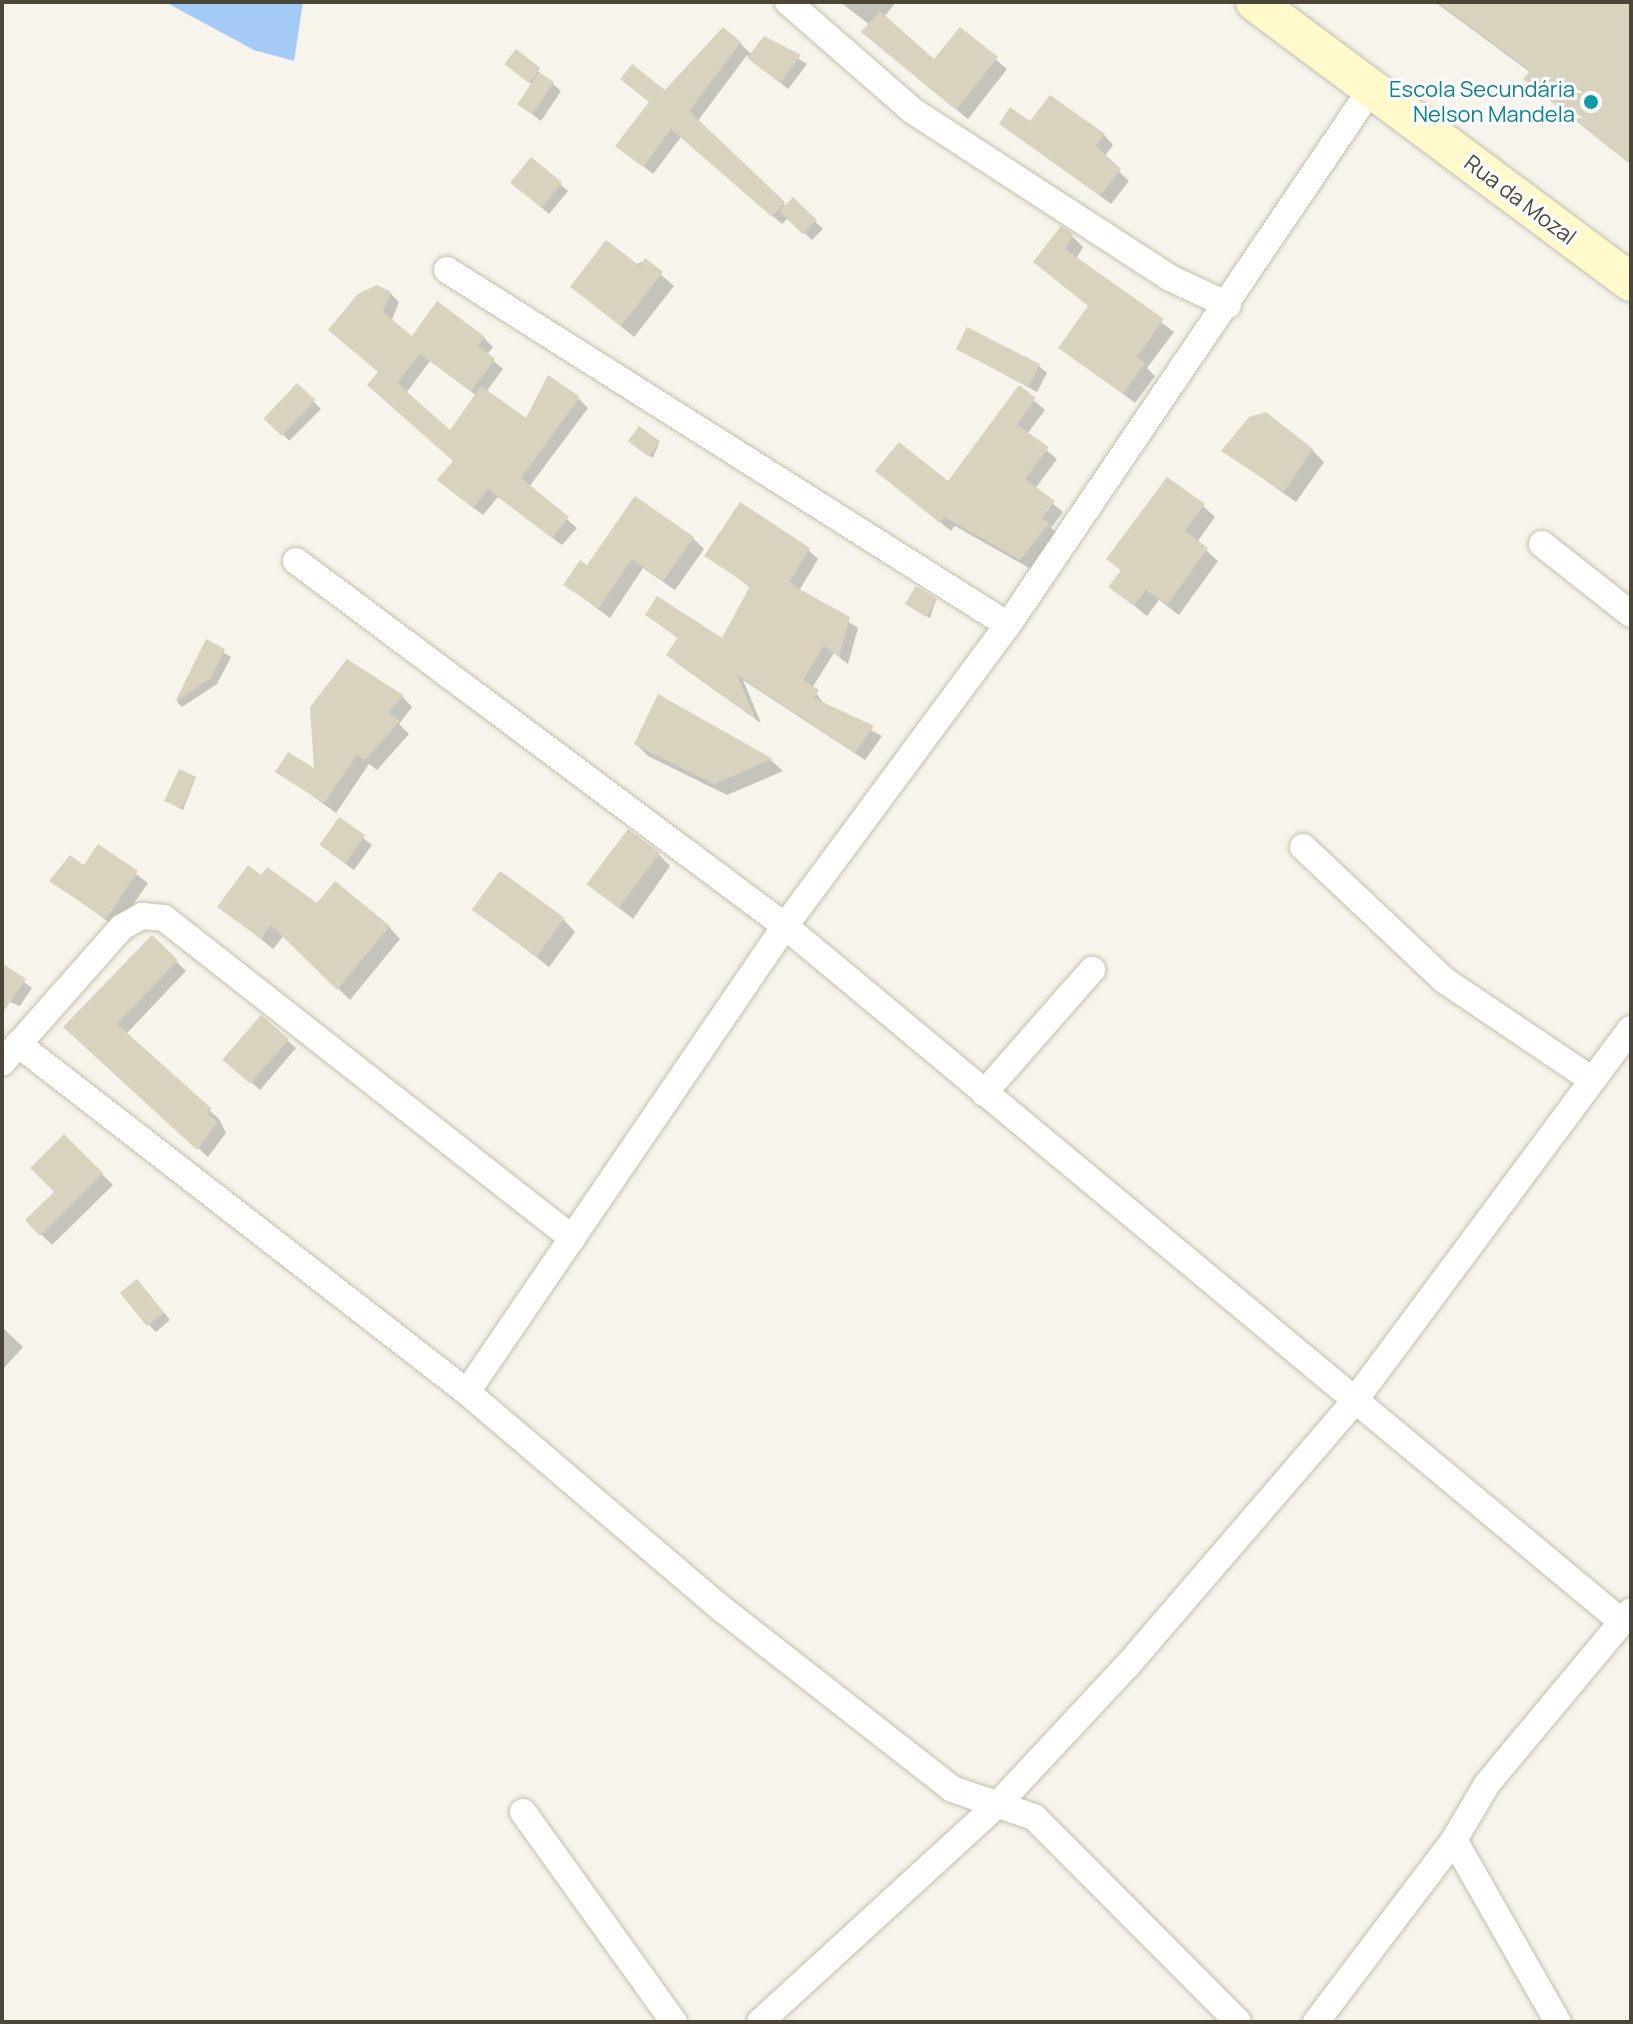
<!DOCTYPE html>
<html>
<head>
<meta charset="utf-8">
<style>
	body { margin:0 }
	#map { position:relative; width:1633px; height:2024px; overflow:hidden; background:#f6f4eb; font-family:Manrope,sans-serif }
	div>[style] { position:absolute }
	.water>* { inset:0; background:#a4caf6 }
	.shadow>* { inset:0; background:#0003; transform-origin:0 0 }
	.building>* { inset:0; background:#d9d2bf; transform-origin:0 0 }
	.roads { filter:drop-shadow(0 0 2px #c3beac) drop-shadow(0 0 2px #c3beac) }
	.street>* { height:26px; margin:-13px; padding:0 13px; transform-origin:13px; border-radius:13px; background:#fff }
	.secondary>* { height:38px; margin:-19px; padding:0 19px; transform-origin:19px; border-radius:19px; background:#fff9cc }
	.dots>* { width:22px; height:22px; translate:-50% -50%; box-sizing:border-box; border:4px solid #fff; border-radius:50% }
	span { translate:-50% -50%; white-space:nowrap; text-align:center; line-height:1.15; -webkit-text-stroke:6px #fff; paint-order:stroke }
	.culture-label { font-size:22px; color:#0d838f }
	.right { translate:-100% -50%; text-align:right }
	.street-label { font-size:22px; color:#4c4638 }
	.frame { position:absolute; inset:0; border:4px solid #4c4638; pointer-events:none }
</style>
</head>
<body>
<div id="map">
	<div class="water">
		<i style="clip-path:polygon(165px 2px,303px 2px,294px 61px,254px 50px)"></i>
	</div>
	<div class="shadow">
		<i style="clip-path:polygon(840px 2px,896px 2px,884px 17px,934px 62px,960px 30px,1007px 69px,968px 119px,874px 42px,870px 25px)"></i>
		<i style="clip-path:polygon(1435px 2px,1631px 2px,1631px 164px,1531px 73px)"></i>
		<i style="clip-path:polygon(765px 38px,807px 64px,788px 89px,747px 55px,697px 122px,786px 206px,793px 200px,823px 229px,812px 240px,788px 218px,782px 224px,681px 137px,653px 174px,618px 146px,665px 93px,740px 43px,752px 55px)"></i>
		<i style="clip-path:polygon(516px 52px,561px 91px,541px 121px,519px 104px,533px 85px,510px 67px)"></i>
		<i style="clip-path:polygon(1001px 123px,1104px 135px,1113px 145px,1104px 157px,1129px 181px,1111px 204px)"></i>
		<i style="clip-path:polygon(560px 184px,568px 191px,549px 214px,520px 189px)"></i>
		<i style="clip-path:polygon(1072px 236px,1083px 247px,1076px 259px,1174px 332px,1147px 368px,1155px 376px,1135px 403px,1061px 347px,1090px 307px,1036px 262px)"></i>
		<i style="clip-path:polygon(645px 261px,674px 286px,634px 337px,572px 287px)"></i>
		<i style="clip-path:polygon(evenodd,390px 293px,399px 302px,391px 322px,412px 339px,484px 338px,493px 347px,487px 355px,503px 369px,486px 392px,526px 421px,579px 399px,588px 408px,529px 487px,577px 528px,562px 545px,498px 497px,483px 515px,449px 489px,455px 462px,380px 372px,340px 339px,390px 293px,430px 361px,477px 396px,450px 432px,406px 393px,430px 361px)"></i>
		<i style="clip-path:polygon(958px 349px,1039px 366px,1047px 373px,1037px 392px)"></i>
		<i style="left:297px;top:385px;width:34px;height:45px;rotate:45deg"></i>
		<i style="clip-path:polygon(1019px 388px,1045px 410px,1027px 434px,1057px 459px,1035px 489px,1063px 512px,1051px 528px,1058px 534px,1031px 569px,955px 526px,951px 531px,877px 471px,949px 484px)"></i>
		<i style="clip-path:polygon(659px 443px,653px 458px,634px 444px)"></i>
		<i style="clip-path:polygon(1312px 450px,1324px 462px,1296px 502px,1224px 451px)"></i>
		<i style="clip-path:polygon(1203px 506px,1215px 517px,1197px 542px,1218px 561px,1179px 615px,1159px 600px,1147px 616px,1111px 587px,1122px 572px,1109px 559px)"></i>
		<i style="clip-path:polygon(693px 538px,704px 549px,675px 590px,643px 568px,610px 618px,566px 585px,588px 568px)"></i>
		<i style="clip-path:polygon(808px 550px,818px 559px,799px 591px,858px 628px,848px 664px,834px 653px,812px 688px,825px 705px,882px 736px,865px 760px,743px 680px,761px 723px,678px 664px,668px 655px,679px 639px,647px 615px,723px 640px,751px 588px,706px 555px)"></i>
		<i style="clip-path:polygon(936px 600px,930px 618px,911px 607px)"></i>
		<i style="clip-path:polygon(207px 642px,231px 657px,217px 684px,182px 707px,177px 702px)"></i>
		<i style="clip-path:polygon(402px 696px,412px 707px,399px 724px,409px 734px,377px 770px,369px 764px,336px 813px,278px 771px,316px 772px)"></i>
		<i style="clip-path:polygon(659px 697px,772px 761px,783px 771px,727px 795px,648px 756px,636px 744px)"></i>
		<i style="clip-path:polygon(195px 779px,183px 810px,169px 802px)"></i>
		<i style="clip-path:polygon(340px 820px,372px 845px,354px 870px,329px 852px)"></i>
		<i style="clip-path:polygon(99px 847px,148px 883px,117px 928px,52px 881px,84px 868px)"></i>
		<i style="clip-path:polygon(658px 854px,670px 866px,633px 919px,591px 886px)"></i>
		<i style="clip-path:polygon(262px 877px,317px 906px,389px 927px,400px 939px,350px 1000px,284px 935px,273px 949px,220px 906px)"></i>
		<i style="clip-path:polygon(474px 909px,564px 920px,575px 932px,549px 967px)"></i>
		<i style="clip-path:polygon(152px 938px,186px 971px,126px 1034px,219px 1119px,226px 1133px,208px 1157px,75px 1036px)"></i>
		<i style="clip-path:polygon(2px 966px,32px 988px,20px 1006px,2px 999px)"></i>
		<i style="clip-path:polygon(261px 1018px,296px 1048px,260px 1090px,233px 1066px)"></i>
		<i style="clip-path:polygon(64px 1137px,113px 1185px,52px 1245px,27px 1220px,57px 1193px)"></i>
		<i style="clip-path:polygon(144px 1289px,170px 1320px,156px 1332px,148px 1324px)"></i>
		<i style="clip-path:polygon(2px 1327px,23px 1347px,4px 1368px,2px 1366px)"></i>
	</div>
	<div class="building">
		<i style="clip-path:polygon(1437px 2px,1631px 2px,1631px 165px,1523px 79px,1530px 71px)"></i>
		<i style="clip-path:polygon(880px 11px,934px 59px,960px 27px,998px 57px,956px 110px,861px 32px)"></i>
		<i style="clip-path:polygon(723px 27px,741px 42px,689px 111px,785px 202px,772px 217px,671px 129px,643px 167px,615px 146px,649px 102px,620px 79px,632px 64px,665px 90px)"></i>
		<i style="clip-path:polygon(764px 36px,801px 55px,780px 83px,747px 58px)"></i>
		<i style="left:516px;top:49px;width:31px;height:19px;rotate:38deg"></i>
		<i style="left:539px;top:72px;width:18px;height:39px;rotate:34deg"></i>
		<i style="clip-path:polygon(1050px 95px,1105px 134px,1096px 146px,1121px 169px,1100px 196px,999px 124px,1010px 107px,1030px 121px)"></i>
		<i style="left:531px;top:157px;width:40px;height:33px;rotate:39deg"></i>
		<i style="left:793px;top:197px;width:33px;height:20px;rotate:44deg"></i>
		<i style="clip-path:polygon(1061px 226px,1073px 234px,1065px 249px,1164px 319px,1137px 357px,1145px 363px,1123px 394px,1058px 348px,1088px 306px,1033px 262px)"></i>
		<i style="clip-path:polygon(606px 240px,640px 266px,645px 258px,663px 272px,621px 326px,570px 287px)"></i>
		<i style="clip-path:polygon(377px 285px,391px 292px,383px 312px,412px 336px,437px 301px,485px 337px,478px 346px,495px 359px,471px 391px,420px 354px,397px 383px,450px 430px,481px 386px,526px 418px,548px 375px,580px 397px,521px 478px,569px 517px,552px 538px,488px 489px,473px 508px,437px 480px,453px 461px,367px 385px,378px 372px,328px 330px,358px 294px)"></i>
		<i style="left:967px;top:327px;width:82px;height:25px;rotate:27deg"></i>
		<i style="left:297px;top:383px;width:25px;height:49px;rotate:43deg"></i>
		<i style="clip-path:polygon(1019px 385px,1036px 398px,1017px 425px,1049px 447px,1025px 479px,1055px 501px,1042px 518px,1049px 523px,1020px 560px,944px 517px,940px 523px,875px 471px,899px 442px,948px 481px)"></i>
		<i style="clip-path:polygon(1266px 412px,1313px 449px,1284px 492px,1221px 451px,1249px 417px)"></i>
		<i style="left:639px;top:426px;width:26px;height:19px;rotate:36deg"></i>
		<i style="clip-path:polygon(1167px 477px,1205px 504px,1185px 531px,1208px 548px,1167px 605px,1146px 590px,1134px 606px,1108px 587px,1121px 570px,1106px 559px)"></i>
		<i style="clip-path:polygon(635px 496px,694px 537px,663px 581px,632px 559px,599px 608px,563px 585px,580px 560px,587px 565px)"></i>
		<i style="clip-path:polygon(740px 502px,810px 548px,790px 581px,794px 586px,850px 617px,839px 657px,824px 646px,803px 680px,819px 690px,814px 698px,874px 726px,855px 753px,737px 675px,755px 718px,666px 655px,678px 637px,645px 615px,657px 596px,722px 638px,750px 586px,704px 556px)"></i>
		<i style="left:916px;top:586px;width:25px;height:21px;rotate:32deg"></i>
		<i style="clip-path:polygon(206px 639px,225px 649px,211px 678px,175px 702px)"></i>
		<i style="clip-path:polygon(347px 659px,403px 695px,389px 713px,400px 721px,365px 760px,357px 755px,324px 803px,275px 772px,288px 752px,314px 768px,310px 707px)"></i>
		<i style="clip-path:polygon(658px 694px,773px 759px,714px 784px,634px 744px)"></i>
		<i style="left:179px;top:769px;width:19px;height:35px;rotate:25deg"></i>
		<i style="left:339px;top:817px;width:32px;height:34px;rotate:35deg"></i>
		<i style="left:628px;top:829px;width:40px;height:69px;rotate:37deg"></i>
		<i style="clip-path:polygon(98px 844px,138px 871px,106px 919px,49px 881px,70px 855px,84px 865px)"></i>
		<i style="clip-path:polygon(248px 865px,261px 875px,267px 867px,317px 903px,335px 881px,390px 926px,337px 990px,271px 925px,261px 939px,217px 907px)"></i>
		<i style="left:500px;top:871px;width:80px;height:48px;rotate:36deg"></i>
		<i style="clip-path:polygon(152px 935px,178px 960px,117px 1024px,211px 1108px,207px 1114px,218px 1122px,197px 1150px,63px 1027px)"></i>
		<i style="clip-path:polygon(2px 963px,26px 979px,2px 1014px)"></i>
		<i style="left:261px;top:1015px;width:37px;height:59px;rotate:41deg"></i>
		<i style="clip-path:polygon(64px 1134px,103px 1173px,40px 1236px,25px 1220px,54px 1192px,30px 1168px)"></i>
		<i style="left:137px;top:1279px;width:43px;height:22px;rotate:51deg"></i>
	</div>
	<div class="roads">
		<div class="street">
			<i style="left:788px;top:2px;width:166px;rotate:41.1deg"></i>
			<i style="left:913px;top:111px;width:306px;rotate:33deg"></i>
			<i style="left:1170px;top:278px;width:64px;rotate:25deg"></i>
			<i style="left:447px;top:270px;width:664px;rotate:32.33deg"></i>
			<i style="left:1542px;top:544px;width:113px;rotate:38.2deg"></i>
			<i style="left:296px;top:561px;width:610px;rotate:36.74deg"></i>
			<i style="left:785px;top:926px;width:1089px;rotate:39.74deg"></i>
			<i style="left:1303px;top:847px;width:194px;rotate:43.3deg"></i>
			<i style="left:1444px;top:980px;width:179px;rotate:34deg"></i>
			<i style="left:18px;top:1044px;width:568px;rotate:37.78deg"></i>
			<i style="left:467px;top:1392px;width:335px;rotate:40.4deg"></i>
			<i style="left:722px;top:1609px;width:292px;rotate:38deg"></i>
			<i style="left:952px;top:1789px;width:87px;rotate:18.9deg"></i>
			<i style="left:1034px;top:1817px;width:289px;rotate:45.1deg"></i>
			<i style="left:2px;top:1063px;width:181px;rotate:-48.6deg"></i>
			<i style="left:122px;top:927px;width:23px;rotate:-29deg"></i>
			<i style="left:142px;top:916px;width:22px;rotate:5deg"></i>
			<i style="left:164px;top:918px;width:519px;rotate:38.11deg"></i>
			<i style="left:984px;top:1093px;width:164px;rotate:-48.7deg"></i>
			<i style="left:467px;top:1392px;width:564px;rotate:-55.69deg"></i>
			<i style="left:785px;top:926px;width:375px;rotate:-53.5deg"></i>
			<i style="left:1008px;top:625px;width:647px;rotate:-55.89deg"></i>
			<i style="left:523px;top:1812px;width:259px;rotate:54.3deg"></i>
			<i style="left:1454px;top:1840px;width:210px;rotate:60.3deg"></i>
			<i style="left:760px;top:2022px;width:326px;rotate:-42.5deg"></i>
			<i style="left:1000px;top:1802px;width:186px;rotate:-47deg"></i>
			<i style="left:1127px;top:1666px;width:345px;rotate:-49.3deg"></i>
			<i style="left:1352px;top:1404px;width:467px;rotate:-53.4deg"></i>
			<i style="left:1316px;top:2022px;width:228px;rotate:-52.8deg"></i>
			<i style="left:1454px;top:1840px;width:65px;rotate:-59.5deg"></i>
			<i style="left:1487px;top:1784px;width:225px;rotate:-50.2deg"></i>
		</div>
		<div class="secondary">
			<i style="left:1255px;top:2px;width:469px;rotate:36.7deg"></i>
		</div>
	</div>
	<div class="dots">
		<i style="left:1591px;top:102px;background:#0f9aa8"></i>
	</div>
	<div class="culture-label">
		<span class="right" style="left:1575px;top:102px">Escola Secundária<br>Nelson Mandela</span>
	</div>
	<div class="street-label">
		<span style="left:1520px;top:200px;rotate:37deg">Rua da Mozal</span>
	</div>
	<div class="frame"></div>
</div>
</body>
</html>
